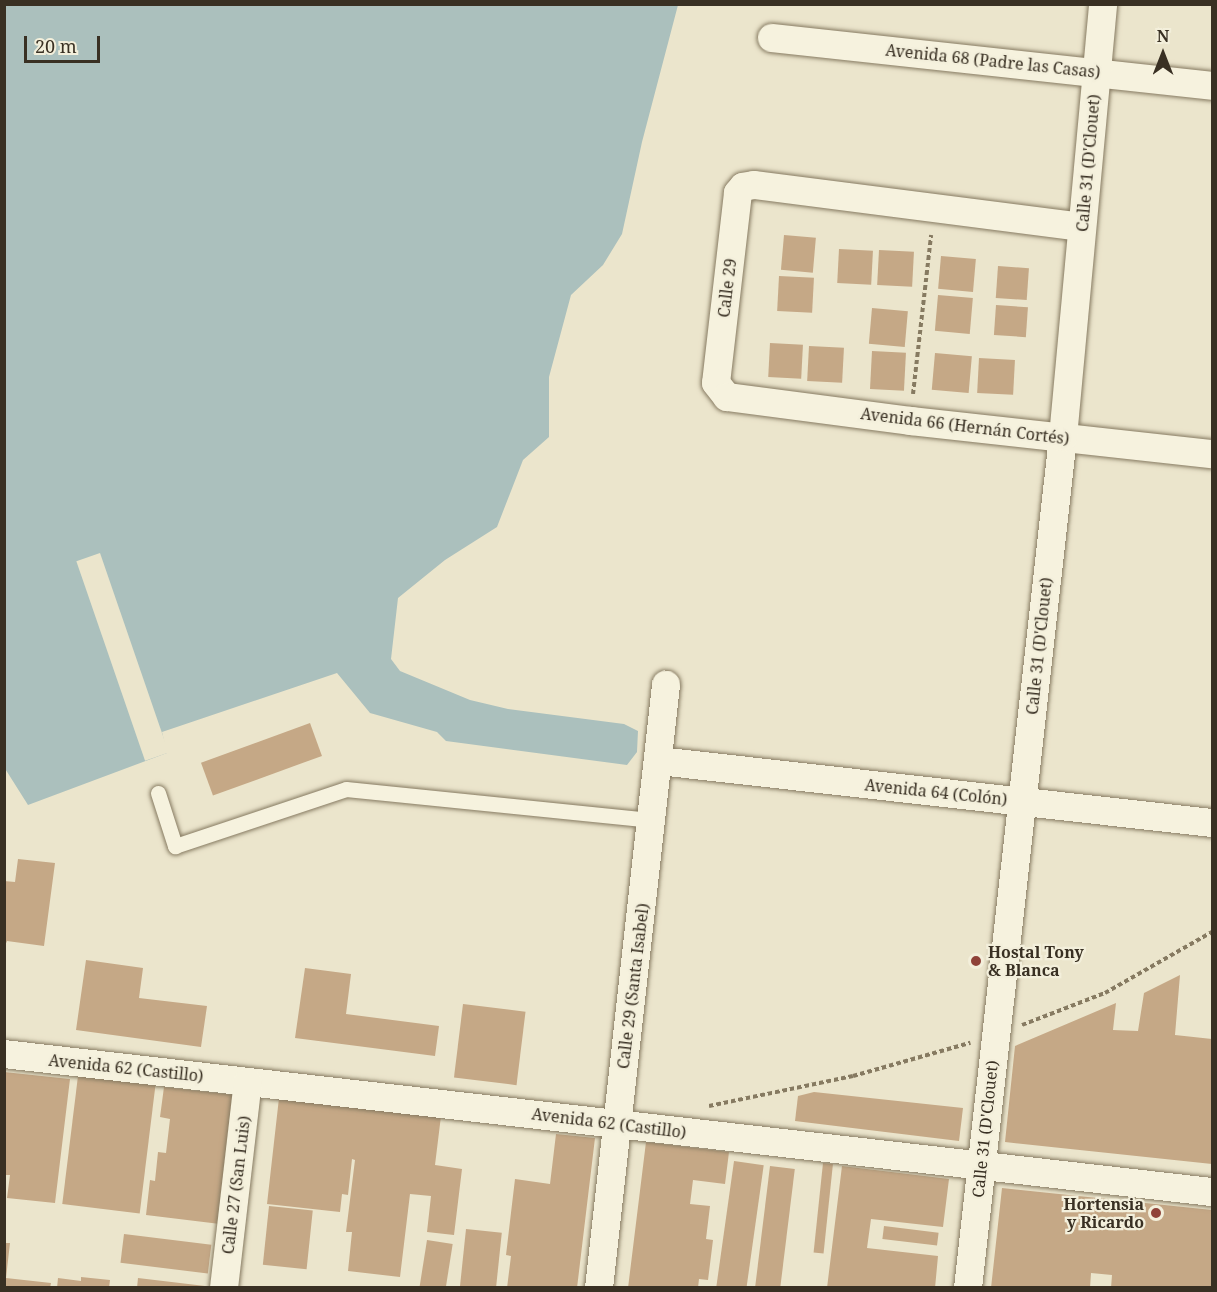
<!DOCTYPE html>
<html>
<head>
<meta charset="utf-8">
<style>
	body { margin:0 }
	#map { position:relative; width:1217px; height:1292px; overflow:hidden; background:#ebe5cc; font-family:"Noto Serif",serif }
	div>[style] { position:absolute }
	.water>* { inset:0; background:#abc0bd }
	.pier>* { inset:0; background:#ebe5cc; transform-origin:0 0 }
	.building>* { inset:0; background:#c5a886; transform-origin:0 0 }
	.path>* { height:4px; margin-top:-2px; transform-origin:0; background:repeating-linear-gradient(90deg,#867a61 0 4.5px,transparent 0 7.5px) }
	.roads { filter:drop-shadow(0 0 2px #867a61) drop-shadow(0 0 2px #867a61) }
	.lane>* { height:15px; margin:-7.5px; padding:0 7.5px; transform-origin:7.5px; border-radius:7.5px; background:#f6f2de }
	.street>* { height:28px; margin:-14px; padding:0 14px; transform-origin:14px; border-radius:14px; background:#f6f2de }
	.dots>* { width:16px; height:16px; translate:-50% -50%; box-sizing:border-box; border:3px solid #f3efdb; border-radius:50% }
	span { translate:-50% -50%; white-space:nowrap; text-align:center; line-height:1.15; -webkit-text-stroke:4.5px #f3efdb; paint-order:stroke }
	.street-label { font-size:16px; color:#393023 }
	.poi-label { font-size:16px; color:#393023; font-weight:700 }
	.left { translate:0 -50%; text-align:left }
	.right { translate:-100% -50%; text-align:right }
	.frame { position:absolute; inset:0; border:6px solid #393023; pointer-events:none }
	.north { position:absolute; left:1133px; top:24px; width:60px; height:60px; -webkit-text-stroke:4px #f3efdb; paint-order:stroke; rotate:0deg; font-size:16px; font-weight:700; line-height:24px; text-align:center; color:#393023 }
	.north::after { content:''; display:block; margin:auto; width:21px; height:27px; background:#393023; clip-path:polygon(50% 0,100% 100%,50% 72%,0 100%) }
	.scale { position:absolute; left:24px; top:36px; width:76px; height:27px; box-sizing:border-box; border:3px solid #393023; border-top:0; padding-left:8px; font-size:18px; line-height:21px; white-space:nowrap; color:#393023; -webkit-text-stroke:4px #f3efdb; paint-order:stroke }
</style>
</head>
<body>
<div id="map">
	<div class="water">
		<i style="clip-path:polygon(4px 5px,678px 5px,642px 142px,622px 234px,603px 265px,571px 295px,549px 377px,549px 437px,523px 460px,497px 527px,445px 560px,398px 598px,391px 659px,400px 671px,470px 700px,508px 709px,624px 724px,638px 731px,637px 752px,627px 765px,446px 741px,437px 732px,370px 713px,337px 673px,162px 732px,167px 753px,28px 805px,4px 767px)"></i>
	</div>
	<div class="pier">
		<i style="left:100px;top:553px;width:211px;height:25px;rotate:71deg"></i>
	</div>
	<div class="building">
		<i style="left:784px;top:235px;width:32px;height:35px;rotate:5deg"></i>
		<i style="left:839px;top:249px;width:34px;height:34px;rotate:3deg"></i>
		<i style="left:879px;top:250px;width:35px;height:35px;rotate:3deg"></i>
		<i style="left:941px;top:256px;width:35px;height:33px;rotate:5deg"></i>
		<i style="left:998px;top:266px;width:31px;height:32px;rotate:4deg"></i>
		<i style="left:779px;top:276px;width:35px;height:35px;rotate:3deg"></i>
		<i style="left:938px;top:295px;width:35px;height:36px;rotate:5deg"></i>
		<i style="left:996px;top:305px;width:32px;height:30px;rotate:4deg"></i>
		<i style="left:872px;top:308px;width:36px;height:36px;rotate:5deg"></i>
		<i style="left:770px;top:343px;width:33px;height:34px;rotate:3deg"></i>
		<i style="left:809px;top:346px;width:35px;height:35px;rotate:3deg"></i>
		<i style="left:872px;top:351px;width:34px;height:38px;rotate:3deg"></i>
		<i style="left:935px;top:353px;width:37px;height:37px;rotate:5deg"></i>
		<i style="left:979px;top:358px;width:36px;height:35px;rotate:3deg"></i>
		<i style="left:310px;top:723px;width:35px;height:116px;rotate:70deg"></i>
		<i style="clip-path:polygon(18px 859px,55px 863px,44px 946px,7px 941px,4px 948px,4px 881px,15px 882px)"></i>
		<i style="clip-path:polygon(86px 960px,143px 968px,139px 998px,207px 1006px,201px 1047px,76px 1030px)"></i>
		<i style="clip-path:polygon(305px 968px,351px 974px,346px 1014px,439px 1026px,435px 1056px,295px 1038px)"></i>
		<i style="clip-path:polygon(1180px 975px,1175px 1035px,1212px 1039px,1212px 1164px,1005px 1142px,1015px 1046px,1116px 1003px,1113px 1030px,1138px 1031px,1144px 993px)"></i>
		<i style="left:463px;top:1004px;width:63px;height:74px;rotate:7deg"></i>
		<i style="clip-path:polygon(4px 1072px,70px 1079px,55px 1203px,7px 1198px,10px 1175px,4px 1175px)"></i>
		<i style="left:78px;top:1076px;width:78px;height:129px;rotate:7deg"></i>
		<i style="clip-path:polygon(164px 1087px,235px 1095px,220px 1224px,146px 1215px,150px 1180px,155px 1181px,158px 1152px,166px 1153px,170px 1119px,160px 1117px)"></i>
		<i style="clip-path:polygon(814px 1092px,963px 1108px,959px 1141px,795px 1121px,798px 1096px)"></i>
		<i style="clip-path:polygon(279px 1098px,441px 1116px,435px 1165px,462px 1169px,454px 1235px,427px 1232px,431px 1196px,410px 1194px,400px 1277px,348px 1271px,352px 1232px,346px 1232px,355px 1160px,352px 1159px,348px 1195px,342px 1194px,340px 1212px,267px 1204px)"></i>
		<i style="clip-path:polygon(556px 1134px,595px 1138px,577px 1288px,507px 1288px,511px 1256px,506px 1255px,515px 1179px,550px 1184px)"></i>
		<i style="clip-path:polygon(646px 1142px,729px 1152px,725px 1184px,693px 1180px,690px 1204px,710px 1206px,706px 1239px,713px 1240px,708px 1280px,699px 1279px,698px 1288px,628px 1288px)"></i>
		<i style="left:734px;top:1161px;width:30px;height:128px;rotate:8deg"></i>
		<i style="left:823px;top:1163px;width:10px;height:90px;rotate:6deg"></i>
		<i style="left:770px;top:1166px;width:25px;height:123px;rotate:7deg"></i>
		<i style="clip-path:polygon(842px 1166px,949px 1179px,943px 1227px,871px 1219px,867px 1248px,938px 1256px,935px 1288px,827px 1288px)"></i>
		<i style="clip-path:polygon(1002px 1188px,1212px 1210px,1212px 1288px,1111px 1288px,1112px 1275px,1091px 1273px,1090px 1288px,991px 1288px)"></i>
		<i style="left:269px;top:1206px;width:44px;height:59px;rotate:6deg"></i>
		<i style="left:884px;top:1226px;width:55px;height:13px;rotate:7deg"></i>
		<i style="left:466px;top:1229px;width:36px;height:59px;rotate:6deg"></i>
		<i style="left:124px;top:1234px;width:88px;height:29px;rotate:7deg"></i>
		<i style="left:427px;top:1240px;width:26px;height:48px;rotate:9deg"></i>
		<i style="clip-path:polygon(4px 1243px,10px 1243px,6px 1278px,51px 1283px,50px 1288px,4px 1288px)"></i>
		<i style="clip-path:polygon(81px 1277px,110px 1280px,109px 1288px,57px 1288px,58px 1278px,81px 1281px)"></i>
		<i style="clip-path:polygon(138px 1278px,205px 1286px,205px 1288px,137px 1288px)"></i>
	</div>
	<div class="path">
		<i style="left:913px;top:394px;width:160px;rotate:-83.5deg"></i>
		<i style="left:1022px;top:1025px;width:89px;rotate:-21.1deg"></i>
		<i style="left:1105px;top:993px;width:123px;rotate:-29.7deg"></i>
		<i style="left:709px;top:1106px;width:147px;rotate:-11.8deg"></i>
		<i style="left:853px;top:1076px;width:122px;rotate:-15.8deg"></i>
	</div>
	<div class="roads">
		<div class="lane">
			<i style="left:158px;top:793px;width:56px;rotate:72.2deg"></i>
			<i style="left:175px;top:846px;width:180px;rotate:-18.4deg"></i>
			<i style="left:346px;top:789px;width:308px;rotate:5.8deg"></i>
		</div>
		<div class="street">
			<i style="left:772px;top:38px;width:443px;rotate:6.2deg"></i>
			<i style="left:1082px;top:227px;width:331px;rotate:-172.7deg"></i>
			<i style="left:754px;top:185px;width:11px;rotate:170deg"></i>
			<i style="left:743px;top:187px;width:8px;rotate:130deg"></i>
			<i style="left:738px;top:193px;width:191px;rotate:96.6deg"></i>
			<i style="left:716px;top:383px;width:18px;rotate:52deg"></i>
			<i style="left:727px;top:397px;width:186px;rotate:7.4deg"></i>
			<i style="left:911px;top:421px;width:303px;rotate:6.3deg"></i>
			<i style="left:659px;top:761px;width:556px;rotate:6.4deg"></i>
			<i style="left:4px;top:1054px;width:1216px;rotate:6.52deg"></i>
			<i style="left:224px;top:1288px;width:207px;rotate:-83.4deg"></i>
			<i style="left:599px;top:1288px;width:607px;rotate:-83.66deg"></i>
			<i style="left:968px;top:1288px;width:856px;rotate:-83.63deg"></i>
			<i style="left:1063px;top:437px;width:435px;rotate:-84.7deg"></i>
		</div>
	</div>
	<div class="dots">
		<i style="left:976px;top:961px;background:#8f4238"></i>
		<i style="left:1156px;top:1213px;background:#8f4238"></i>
	</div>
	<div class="street-label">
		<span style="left:993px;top:61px;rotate:6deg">Avenida 68 (Padre las Casas)</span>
		<span style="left:1088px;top:163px;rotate:-85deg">Calle 31 (D'Clouet)</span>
		<span style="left:727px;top:288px;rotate:-83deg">Calle 29</span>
		<span style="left:965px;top:426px;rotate:7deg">Avenida 66 (Hernán Cortés)</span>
		<span style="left:1039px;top:646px;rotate:-84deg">Calle 31 (D'Clouet)</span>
		<span style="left:936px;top:792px;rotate:6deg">Avenida 64 (Colón)</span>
		<span style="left:633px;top:986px;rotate:-83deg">Calle 29 (Santa Isabel)</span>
		<span style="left:126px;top:1068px;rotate:6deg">Avenida 62 (Castillo)</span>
		<span style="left:609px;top:1123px;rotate:7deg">Avenida 62 (Castillo)</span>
		<span style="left:985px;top:1129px;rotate:-84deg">Calle 31 (D'Clouet)</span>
		<span style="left:236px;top:1185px;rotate:-83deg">Calle 27 (San Luis)</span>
	</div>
	<div class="poi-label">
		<span class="left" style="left:988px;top:961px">Hostal Tony<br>&amp; Blanca</span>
		<span class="right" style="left:1144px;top:1213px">Hortensia<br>y Ricardo</span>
	</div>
	<div class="frame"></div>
	<div class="north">N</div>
	<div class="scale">20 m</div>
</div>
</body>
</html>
